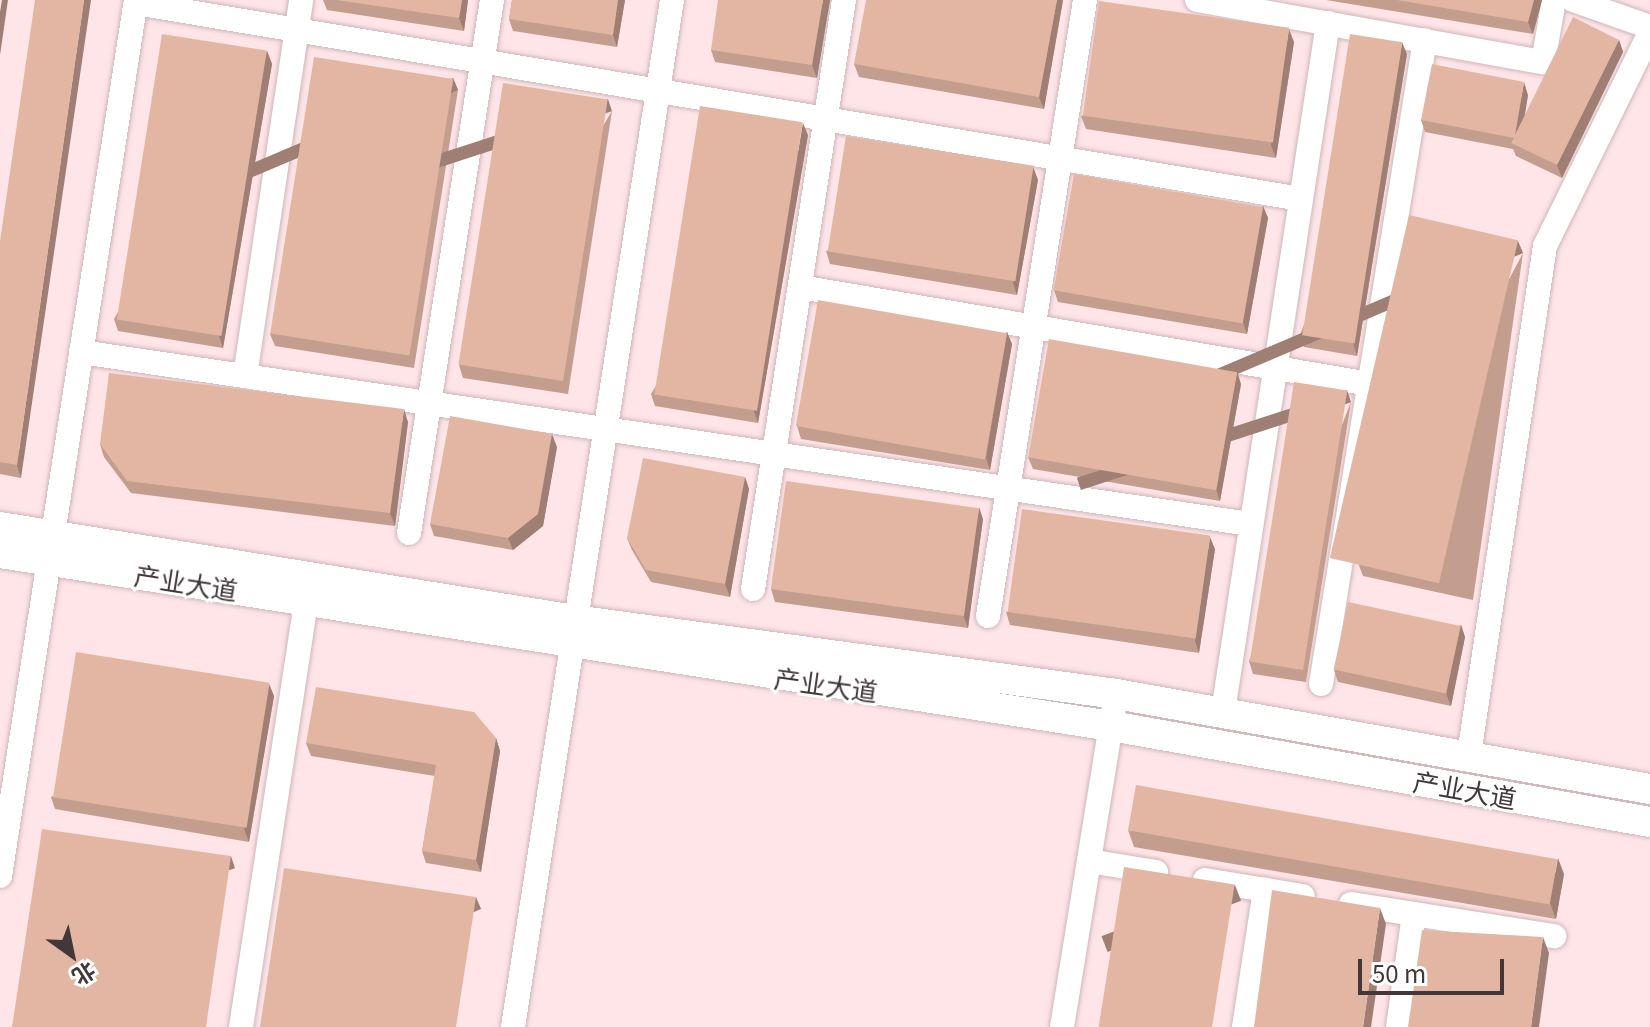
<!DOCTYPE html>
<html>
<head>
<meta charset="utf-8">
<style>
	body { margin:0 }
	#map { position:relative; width:1650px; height:1027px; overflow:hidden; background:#ffe5e8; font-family:Georgia,"Noto Sans SC",serif }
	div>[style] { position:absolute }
	.roads { filter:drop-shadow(0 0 2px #cfb6b9) drop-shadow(0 0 2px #cfb6b9) }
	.minor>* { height:24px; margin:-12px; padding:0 12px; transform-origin:12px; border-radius:12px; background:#fff }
	.major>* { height:30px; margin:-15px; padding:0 15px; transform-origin:15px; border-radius:15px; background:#fff }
	.wall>* { inset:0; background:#c39d8d }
	.shaded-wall>* { inset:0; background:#9f7f73; transform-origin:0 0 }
	.building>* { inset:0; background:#e3b6a4; transform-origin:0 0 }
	span { translate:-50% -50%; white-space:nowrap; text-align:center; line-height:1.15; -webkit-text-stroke:6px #fff; paint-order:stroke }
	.street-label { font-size:26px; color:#42383a }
	.north { position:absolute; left:32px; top:915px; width:80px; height:80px; -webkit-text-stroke:6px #fff; paint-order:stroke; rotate:147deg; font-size:22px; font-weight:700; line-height:32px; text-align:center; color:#42383a }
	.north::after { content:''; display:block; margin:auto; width:28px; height:36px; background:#42383a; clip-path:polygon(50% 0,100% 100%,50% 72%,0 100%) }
	.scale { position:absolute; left:1358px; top:959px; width:146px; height:36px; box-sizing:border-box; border:4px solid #42383a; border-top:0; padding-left:10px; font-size:24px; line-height:28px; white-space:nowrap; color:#42383a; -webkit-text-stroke:6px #fff; paint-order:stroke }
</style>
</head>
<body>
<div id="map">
	<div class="roads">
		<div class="minor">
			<i style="left:1197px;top:0;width:352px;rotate:10.2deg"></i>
			<i style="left:1543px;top:62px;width:63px;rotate:-79.9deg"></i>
			<i style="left:1573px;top:0;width:82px;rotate:19.3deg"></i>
			<i style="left:136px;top:3px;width:1181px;rotate:9.55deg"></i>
			<i style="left:800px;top:287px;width:578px;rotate:9.66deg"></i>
			<i style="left:81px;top:352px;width:1182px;rotate:8.37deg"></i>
			<i style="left:245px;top:376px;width:380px;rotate:-81.5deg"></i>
			<i style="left:409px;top:533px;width:539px;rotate:-81.15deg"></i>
			<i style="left:753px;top:589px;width:596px;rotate:-81.22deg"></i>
			<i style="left:988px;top:616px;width:624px;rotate:-81.05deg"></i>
			<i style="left:1321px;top:684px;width:652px;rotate:-80.83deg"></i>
			<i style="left:1223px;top:712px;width:697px;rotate:-81.34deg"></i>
			<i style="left:1469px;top:755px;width:515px;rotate:-81.51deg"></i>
			<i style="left:1545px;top:246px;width:237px;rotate:-63.8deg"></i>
			<i style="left:1089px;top:861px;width:68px;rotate:9.3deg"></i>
			<i style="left:0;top:876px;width:886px;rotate:-81.18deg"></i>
			<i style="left:1205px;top:880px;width:99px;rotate:9.3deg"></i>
			<i style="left:1351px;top:904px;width:206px;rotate:9deg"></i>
			<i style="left:241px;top:1027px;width:430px;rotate:-81.3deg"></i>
			<i style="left:513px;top:1027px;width:1039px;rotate:-81.2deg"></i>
			<i style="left:1062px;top:1027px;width:337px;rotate:-80.8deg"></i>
			<i style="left:1244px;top:1027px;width:139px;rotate:-81.3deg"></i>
			<i style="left:1398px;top:1027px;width:114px;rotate:-81.9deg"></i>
		</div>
		<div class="major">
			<i style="left:0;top:527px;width:581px;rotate:9.2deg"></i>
			<i style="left:574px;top:620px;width:547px;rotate:7.77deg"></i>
			<i style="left:1116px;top:694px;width:542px;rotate:10.09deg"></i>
			<i style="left:0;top:553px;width:1124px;rotate:8.85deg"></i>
			<i style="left:1111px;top:726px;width:547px;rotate:10.1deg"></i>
		</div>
	</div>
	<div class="wall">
		<i style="clip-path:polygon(323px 0,468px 0,464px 31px,327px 10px)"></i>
		<i style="clip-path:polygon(512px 0,625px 0,617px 47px,513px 31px,509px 19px)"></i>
		<i style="clip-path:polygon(830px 0,817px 78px,715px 62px,711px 50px)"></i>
		<i style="clip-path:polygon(1063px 0,1044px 109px,859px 77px,854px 64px)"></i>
		<i style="clip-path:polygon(1326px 0,1542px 0,1533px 34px)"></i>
		<i style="clip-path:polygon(1619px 40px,1623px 52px,1562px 178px,1516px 156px,1513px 149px,1425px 132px,1421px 120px,1528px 95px,1525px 115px)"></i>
		<i style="clip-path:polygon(1294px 42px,1276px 158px,1086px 129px,1081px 116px)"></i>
		<i style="clip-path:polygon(267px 51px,272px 64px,223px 348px,118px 331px,114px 319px)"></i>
		<i style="clip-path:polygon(1407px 54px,1357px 356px,1304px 347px,1300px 335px)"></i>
		<i style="clip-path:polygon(453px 78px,458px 90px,414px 368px,275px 346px,270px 334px)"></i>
		<i style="clip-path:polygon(612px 111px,568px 394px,463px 378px,459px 365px)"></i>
		<i style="clip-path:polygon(808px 135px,758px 423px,655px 406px,651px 394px)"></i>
		<i style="clip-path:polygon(1033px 167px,1038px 180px,1017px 295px,830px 264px,826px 251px)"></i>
		<i style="clip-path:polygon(1263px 206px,1268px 218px,1247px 334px,1058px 302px,1054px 290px)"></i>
		<i style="clip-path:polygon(0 241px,21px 478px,0 474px)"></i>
		<i style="clip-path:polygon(1523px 253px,1473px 600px,1363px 576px,1358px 563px)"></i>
		<i style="clip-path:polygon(1007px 332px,1012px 344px,990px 470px,801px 439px,797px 426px)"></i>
		<i style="clip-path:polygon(1241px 384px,1220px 501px,1033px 469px,1028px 457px)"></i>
		<i style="clip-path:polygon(1351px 402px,1306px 682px,1253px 674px,1249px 661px)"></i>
		<i style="clip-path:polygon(408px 422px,395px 526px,131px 493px,104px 457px,100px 444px)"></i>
		<i style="clip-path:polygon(557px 447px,543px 526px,513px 550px,434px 536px,430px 524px)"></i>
		<i style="clip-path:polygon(745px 477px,749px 489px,730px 597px,651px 582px,632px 550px,627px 538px)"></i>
		<i style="clip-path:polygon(983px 519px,968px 628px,775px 602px,771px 589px)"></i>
		<i style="clip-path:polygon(1215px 549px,1199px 653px,1010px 625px,1006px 612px)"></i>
		<i style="clip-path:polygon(1461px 625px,1465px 637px,1451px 706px,1338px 682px,1334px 670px)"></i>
		<i style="clip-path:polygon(269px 684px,274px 696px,249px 842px,55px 809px,51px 797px)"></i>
		<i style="clip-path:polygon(496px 738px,500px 751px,481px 872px,426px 863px,422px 851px,435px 776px,311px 756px,306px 743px)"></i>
		<i style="clip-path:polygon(1128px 830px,1564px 874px,1556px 919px,1134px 847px)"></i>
	</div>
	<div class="shaded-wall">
		<i style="clip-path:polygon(2px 0,8px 0,0 55px,0 12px)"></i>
		<i style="clip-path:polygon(84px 0,91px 0,21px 478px,17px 465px)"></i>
		<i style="clip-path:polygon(462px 0,468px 0,464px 31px,459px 18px)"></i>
		<i style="clip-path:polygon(618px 0,625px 0,617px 47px,613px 35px)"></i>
		<i style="clip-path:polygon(823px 0,830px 0,817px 78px,812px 65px)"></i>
		<i style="clip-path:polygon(1057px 0,1063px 0,1044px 109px,1039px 97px)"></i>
		<i style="clip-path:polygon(1534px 0,1542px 0,1533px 34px,1528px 22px)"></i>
		<i style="clip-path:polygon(1289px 29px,1294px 42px,1276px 158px,1271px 145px)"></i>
		<i style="clip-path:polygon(1619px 40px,1623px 52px,1562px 178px,1557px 165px)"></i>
		<i style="clip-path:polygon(1402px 42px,1407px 54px,1357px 356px,1353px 343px)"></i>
		<i style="clip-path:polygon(267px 51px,272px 64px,223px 348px,219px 336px)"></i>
		<i style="left:453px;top:78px;width:13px;height:280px;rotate:67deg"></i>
		<i style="clip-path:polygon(1524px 82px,1528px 95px,1519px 148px,1515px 135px)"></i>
		<i style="left:608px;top:99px;width:13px;height:285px;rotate:72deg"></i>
		<i style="clip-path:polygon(803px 123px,808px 135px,758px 423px,754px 411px)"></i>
		<i style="clip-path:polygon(1033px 167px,1038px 180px,1017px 295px,1013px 283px)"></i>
		<i style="clip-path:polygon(1263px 206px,1268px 218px,1247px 334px,1243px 322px)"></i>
		<i style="left:1518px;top:241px;width:13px;height:351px;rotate:67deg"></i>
		<i style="clip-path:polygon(1007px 332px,1012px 344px,990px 470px,986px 458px)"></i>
		<i style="clip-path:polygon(1237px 371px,1241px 384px,1220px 501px,1216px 489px)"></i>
		<i style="left:1347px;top:390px;width:13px;height:284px;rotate:72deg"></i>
		<i style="clip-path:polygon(404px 409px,408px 422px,395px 526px,390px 513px)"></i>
		<i style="clip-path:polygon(552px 434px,557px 447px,543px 526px,513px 550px,508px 538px)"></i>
		<i style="clip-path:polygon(745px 477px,749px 489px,730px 597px,725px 584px)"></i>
		<i style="clip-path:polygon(979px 507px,983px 519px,968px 628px,963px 615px)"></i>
		<i style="clip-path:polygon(1210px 537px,1215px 549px,1199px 653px,1195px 641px)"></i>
		<i style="clip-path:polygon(1461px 625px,1465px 637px,1451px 706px,1446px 693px)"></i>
		<i style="clip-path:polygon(269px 684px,274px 696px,249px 842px,244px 829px)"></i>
		<i style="clip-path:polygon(496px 738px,500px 751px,481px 872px,476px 860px)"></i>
		<i style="left:231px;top:856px;width:13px;height:173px;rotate:72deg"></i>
		<i style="clip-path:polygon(1558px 858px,1564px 874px,1556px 919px,1550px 903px)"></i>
		<i style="left:1235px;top:885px;width:17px;height:143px;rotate:69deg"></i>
		<i style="left:476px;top:897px;width:13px;height:132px;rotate:67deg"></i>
		<i style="clip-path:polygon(1380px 908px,1386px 924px,1371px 1027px,1363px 1027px)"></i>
		<i style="clip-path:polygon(1543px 937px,1549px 953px,1539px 1027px,1531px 1027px)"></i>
	</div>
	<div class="building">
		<i style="clip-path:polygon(35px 0,84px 0,17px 465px,0 462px,0 241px)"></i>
		<i style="clip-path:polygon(336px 0,462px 0,459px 18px)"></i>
		<i style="clip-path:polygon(512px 0,618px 0,613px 35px,509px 19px)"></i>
		<i style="clip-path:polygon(718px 0,823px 0,812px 65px,711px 50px)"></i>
		<i style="clip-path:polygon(866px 0,1057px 0,1039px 97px,854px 64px)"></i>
		<i style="clip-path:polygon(1397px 0,1534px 0,1528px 22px)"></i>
		<i style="left:1099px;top:1px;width:192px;height:116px;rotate:8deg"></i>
		<i style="clip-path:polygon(1573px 17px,1619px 40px,1557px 165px,1511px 143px,1514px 138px,1421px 120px,1432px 64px,1524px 82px,1515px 135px)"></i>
		<i style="left:162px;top:34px;width:106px;height:289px;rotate:9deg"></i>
		<i style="left:1350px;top:34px;width:53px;height:305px;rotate:9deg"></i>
		<i style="left:314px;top:57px;width:141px;height:280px;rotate:9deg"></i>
		<i style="left:503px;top:83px;width:106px;height:285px;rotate:9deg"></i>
		<i style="left:700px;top:106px;width:104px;height:292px;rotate:9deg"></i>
		<i style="left:846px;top:136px;width:190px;height:117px;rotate:9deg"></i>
		<i style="left:1074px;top:174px;width:192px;height:118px;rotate:10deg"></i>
		<i style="left:1409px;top:215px;width:112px;height:352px;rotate:13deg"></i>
		<i style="left:818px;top:300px;width:192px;height:128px;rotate:10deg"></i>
		<i style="left:1049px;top:339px;width:191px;height:120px;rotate:10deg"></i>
		<i style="clip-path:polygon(109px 373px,404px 409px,390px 513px,127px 481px,100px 444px)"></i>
		<i style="left:1294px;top:382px;width:54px;height:283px;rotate:9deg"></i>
		<i style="clip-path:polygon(450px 416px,552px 434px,538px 514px,508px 538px,430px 524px)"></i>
		<i style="clip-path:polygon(643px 458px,745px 477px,725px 584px,646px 570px,627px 538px)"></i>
		<i style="left:786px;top:481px;width:195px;height:109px;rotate:8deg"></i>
		<i style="left:1022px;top:509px;width:190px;height:104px;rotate:8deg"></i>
		<i style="left:1348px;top:602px;width:115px;height:69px;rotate:12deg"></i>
		<i style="left:76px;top:652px;width:196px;height:147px;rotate:9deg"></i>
		<i style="clip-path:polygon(316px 687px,474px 712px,496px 738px,476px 860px,422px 851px,436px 765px,306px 743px)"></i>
		<i style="left:1136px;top:785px;width:428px;height:46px;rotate:10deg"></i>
		<i style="clip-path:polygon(42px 829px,231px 856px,206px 1027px,12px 1027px)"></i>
		<i style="left:1124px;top:867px;width:112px;height:162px;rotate:9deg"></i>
		<i style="clip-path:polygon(284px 868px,476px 897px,456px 1027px,260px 1027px)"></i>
		<i style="clip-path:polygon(1272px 890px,1380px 908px,1363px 1027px,1254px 1027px)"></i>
		<i style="clip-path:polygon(1422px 930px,1543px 937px,1531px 1027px,1408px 1027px)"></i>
	</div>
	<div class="street-label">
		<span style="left:186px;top:582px;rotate:9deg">产业大道</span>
		<span style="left:826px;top:684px;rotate:8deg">产业大道</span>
		<span style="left:1465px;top:789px;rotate:10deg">产业大道</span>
	</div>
	<div class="north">北</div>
	<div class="scale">50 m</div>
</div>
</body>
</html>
